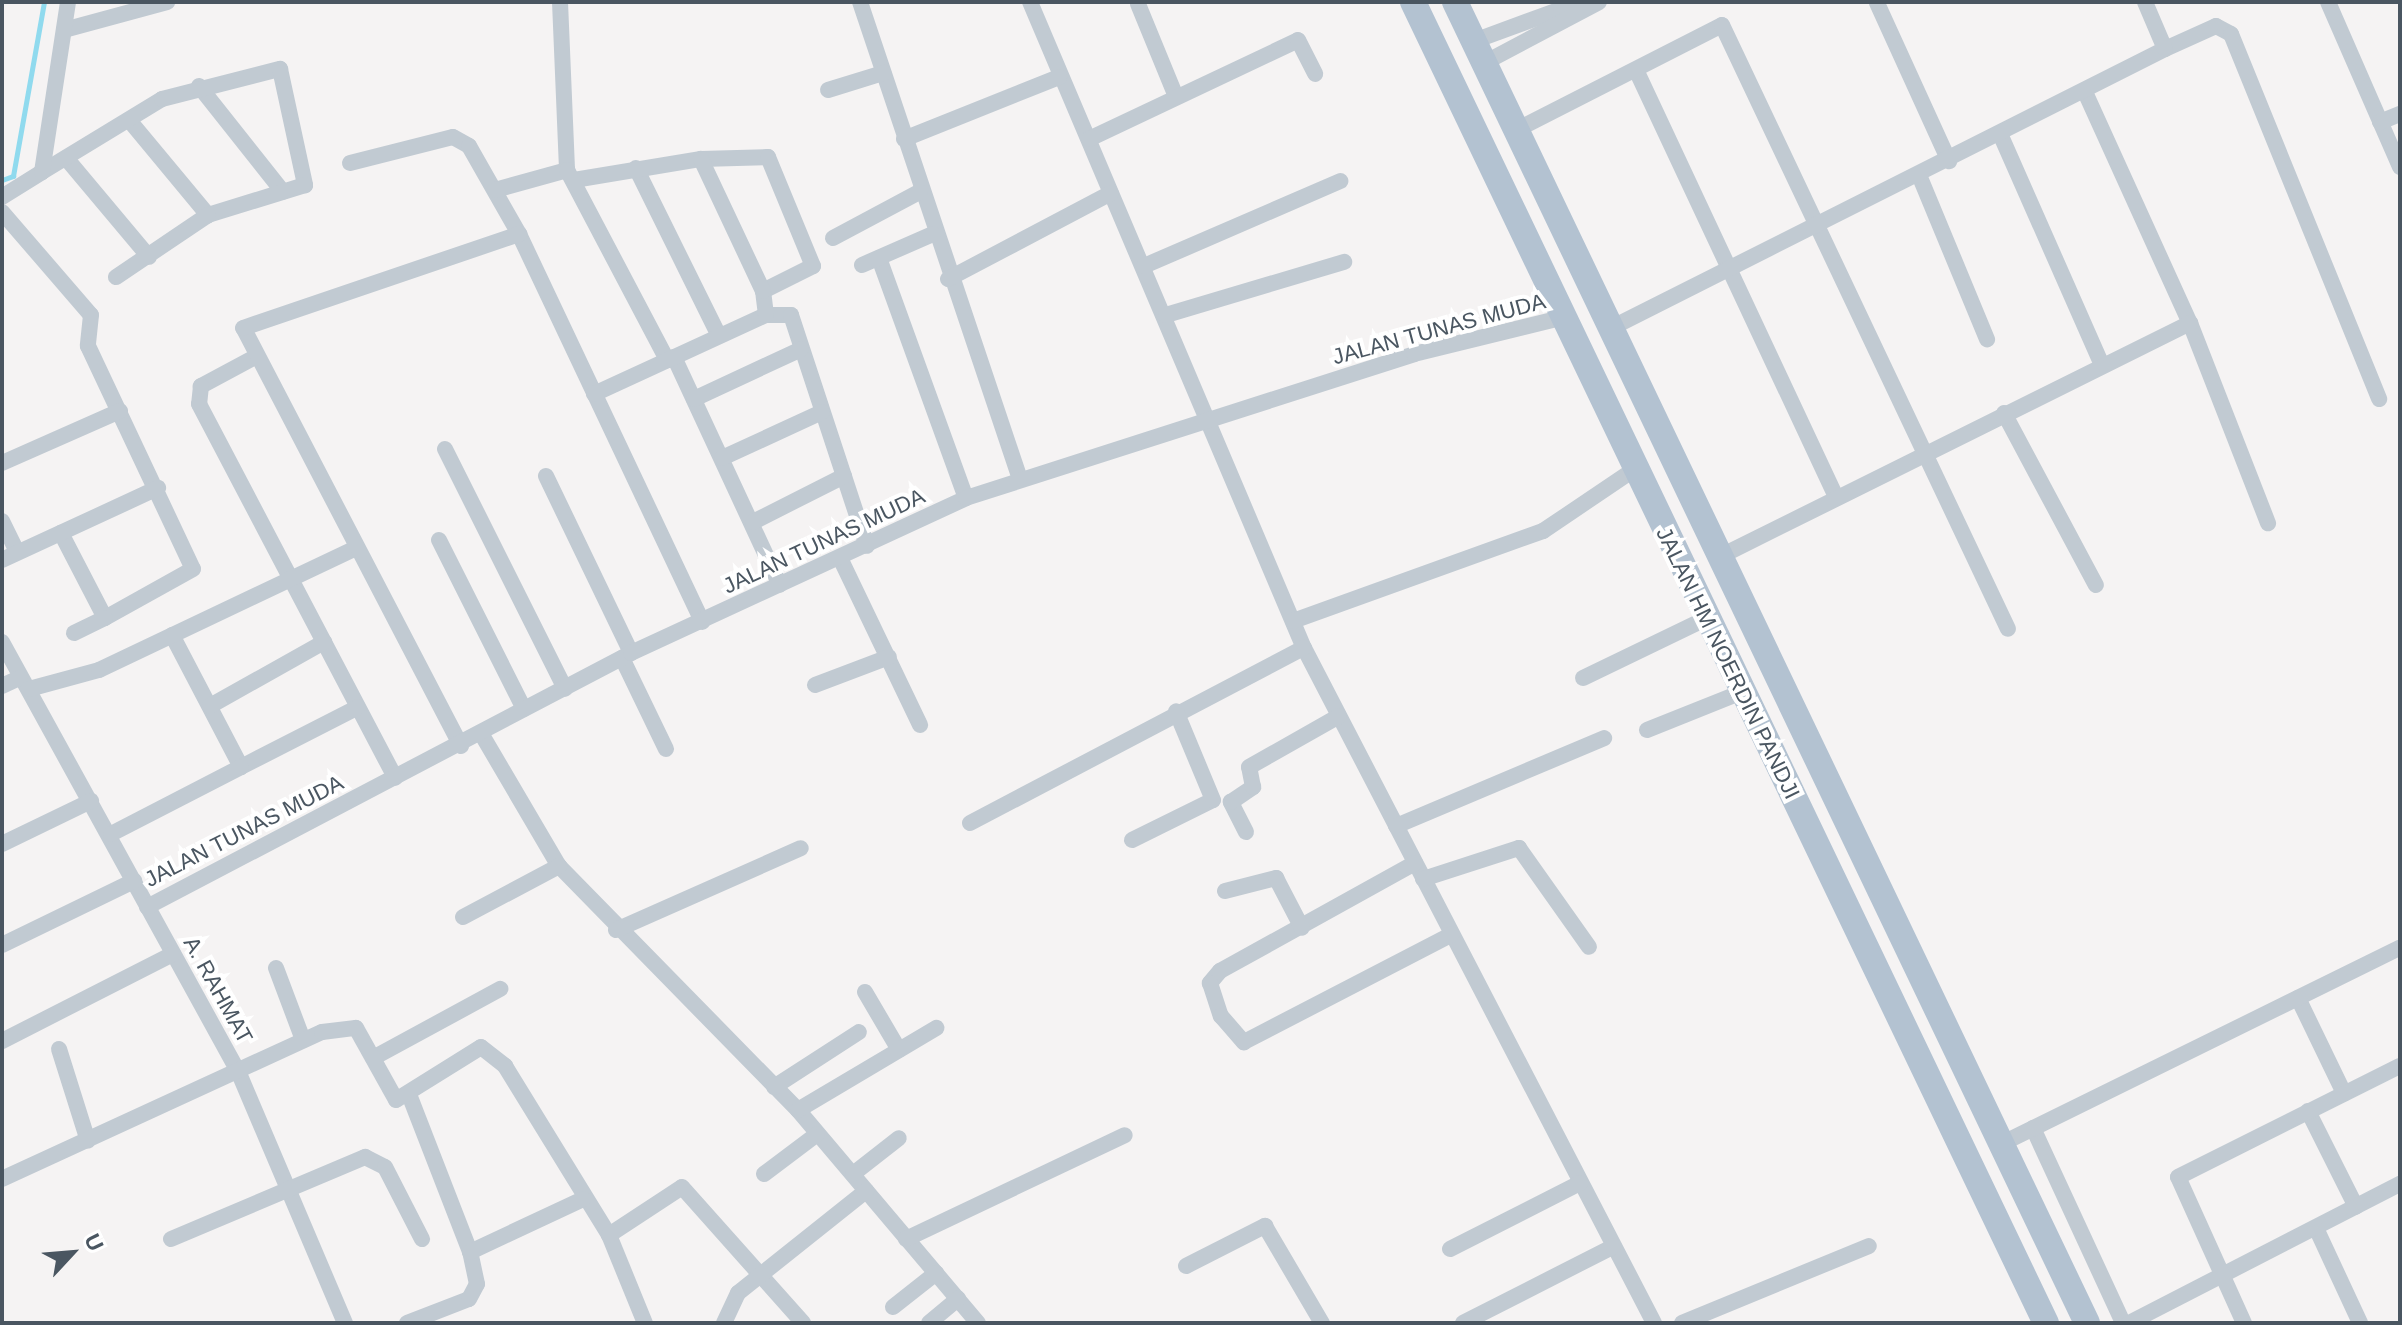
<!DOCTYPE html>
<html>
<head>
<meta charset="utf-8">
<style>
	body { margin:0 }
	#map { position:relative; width:2402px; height:1325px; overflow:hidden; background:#f5f3f3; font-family:Helvetica,sans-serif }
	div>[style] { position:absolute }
	.stream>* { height:5px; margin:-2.5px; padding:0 2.5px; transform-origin:2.5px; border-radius:2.5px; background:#90daee }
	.minor>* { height:16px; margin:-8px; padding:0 8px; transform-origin:8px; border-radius:8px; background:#c1cad2 }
	.primary>* { height:26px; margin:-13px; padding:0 13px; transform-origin:13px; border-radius:13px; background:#b3c2d1 }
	span { translate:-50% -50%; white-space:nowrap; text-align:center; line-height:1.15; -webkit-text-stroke:8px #fff; paint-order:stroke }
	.street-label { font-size:22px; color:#4a5661 }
	.frame { position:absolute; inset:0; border:4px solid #4a5661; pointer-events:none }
	.north { position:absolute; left:32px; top:1213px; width:80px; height:80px; -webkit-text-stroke:6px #fff; paint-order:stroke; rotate:64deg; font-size:22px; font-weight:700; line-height:32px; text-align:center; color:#4a5661 }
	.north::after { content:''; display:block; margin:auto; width:28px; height:36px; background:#4a5661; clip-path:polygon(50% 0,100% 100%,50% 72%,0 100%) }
</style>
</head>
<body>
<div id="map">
	<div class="stream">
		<i style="left:2px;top:180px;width:12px;rotate:-20deg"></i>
		<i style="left:13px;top:176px;width:177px;rotate:-79.9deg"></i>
	</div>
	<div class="minor">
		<i style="left:560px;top:2px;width:168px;rotate:87.6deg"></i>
		<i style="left:860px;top:2px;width:503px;rotate:71.46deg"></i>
		<i style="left:1030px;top:2px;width:702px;rotate:67.02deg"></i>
		<i style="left:1304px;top:648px;width:760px;rotate:62.59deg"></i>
		<i style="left:2328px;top:2px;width:180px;rotate:66.4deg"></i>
		<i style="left:1877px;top:3px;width:174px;rotate:65.5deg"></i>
		<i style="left:1138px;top:4px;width:97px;rotate:67.7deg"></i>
		<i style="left:64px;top:30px;width:107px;rotate:-15.2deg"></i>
		<i style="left:1474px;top:41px;width:93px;rotate:-20.2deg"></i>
		<i style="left:1561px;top:9px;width:21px"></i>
		<i style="left:2165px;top:49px;width:56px;rotate:-24.3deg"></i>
		<i style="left:2216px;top:26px;width:17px;rotate:28deg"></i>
		<i style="left:2231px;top:34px;width:394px;rotate:67.9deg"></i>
		<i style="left:1484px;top:63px;width:130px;rotate:-27.9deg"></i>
		<i style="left:1637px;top:72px;width:468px;rotate:64.9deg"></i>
		<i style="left:199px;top:86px;width:135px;rotate:51.6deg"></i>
		<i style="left:828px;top:90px;width:58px;rotate:-17.2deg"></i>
		<i style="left:2085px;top:92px;width:254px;rotate:65.6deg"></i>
		<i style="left:2190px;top:323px;width:215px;rotate:68.7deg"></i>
		<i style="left:129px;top:120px;width:124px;rotate:50.3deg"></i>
		<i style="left:2380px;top:122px;width:22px;rotate:-22deg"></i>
		<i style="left:1516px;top:130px;width:231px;rotate:-27deg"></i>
		<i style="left:1722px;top:25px;width:668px;rotate:64.66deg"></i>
		<i style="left:2001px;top:136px;width:248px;rotate:66.2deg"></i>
		<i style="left:904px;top:139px;width:167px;rotate:-21.8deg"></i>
		<i style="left:1089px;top:139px;width:231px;rotate:-25.3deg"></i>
		<i style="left:1298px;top:40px;width:38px;rotate:63deg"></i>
		<i style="left:66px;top:158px;width:129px;rotate:50deg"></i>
		<i style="left:350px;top:163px;width:106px;rotate:-14.2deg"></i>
		<i style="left:453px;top:137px;width:18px;rotate:29deg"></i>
		<i style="left:469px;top:146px;width:101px;rotate:60.4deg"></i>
		<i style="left:519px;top:234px;width:429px;rotate:64.7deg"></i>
		<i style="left:636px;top:168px;width:187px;rotate:63.7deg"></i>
		<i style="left:42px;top:172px;width:140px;rotate:-31.3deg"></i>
		<i style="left:162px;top:99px;width:122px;rotate:-14.3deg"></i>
		<i style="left:280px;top:69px;width:119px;rotate:77.8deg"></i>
		<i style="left:305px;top:185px;width:102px;rotate:162.8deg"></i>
		<i style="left:208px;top:215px;width:111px;rotate:146deg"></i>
		<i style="left:1919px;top:175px;width:178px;rotate:67.5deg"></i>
		<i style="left:574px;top:180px;width:129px;rotate:-9.4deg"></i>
		<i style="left:701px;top:159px;width:67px;rotate:-1.7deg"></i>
		<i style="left:768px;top:157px;width:118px;rotate:67.6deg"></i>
		<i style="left:813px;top:266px;width:56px;rotate:153.4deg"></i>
		<i style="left:495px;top:190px;width:75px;rotate:-15.5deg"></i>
		<i style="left:567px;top:170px;width:215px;rotate:62.2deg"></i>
		<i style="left:2px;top:197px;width:47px;rotate:-32deg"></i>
		<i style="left:42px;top:172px;width:172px;rotate:-81.3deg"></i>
		<i style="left:2px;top:212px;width:136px;rotate:49.2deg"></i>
		<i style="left:91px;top:315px;width:31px;rotate:96deg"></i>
		<i style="left:88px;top:346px;width:246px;rotate:64.8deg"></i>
		<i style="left:193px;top:569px;width:101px;rotate:150.9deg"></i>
		<i style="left:105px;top:618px;width:96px;rotate:-117.4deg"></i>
		<i style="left:833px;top:238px;width:98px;rotate:-28.1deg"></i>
		<i style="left:879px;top:258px;width:255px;rotate:70.1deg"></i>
		<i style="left:862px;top:265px;width:77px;rotate:-23.6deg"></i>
		<i style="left:1144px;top:266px;width:214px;rotate:-23.4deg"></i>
		<i style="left:948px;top:279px;width:184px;rotate:-27.8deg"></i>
		<i style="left:766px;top:315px;width:25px"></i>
		<i style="left:791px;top:315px;width:243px;rotate:71.8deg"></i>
		<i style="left:1166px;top:315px;width:186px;rotate:-16.6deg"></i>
		<i style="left:1611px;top:328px;width:620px;rotate:-26.73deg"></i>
		<i style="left:2165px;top:49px;width:51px;rotate:-113.1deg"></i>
		<i style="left:257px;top:356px;width:64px;rotate:151.8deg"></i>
		<i style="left:201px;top:386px;width:18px;rotate:96deg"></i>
		<i style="left:199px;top:404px;width:422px;rotate:62.3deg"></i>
		<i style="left:674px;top:357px;width:251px;rotate:65.1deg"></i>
		<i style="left:594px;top:394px;width:189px;rotate:-24.7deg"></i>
		<i style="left:766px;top:315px;width:24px;rotate:-97deg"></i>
		<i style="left:763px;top:291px;width:146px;rotate:-115.2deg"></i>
		<i style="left:694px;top:399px;width:118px;rotate:-25deg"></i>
		<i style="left:2004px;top:413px;width:195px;rotate:61.9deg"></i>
		<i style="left:445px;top:449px;width:268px;rotate:63.4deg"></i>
		<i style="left:722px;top:458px;width:110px;rotate:-24.7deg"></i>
		<i style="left:2px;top:463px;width:129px;rotate:-23.8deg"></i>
		<i style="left:546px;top:476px;width:196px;rotate:64.3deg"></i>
		<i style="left:2px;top:521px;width:34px;rotate:64deg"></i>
		<i style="left:753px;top:522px;width:102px;rotate:-26.8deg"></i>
		<i style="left:439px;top:540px;width:189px;rotate:63.3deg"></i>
		<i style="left:1721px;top:556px;width:524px;rotate:-26.42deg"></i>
		<i style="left:2px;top:560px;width:172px;rotate:-24.8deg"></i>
		<i style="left:841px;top:560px;width:183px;rotate:64.4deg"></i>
		<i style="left:1293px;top:621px;width:266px;rotate:-19.8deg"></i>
		<i style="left:1543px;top:531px;width:111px;rotate:-34deg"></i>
		<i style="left:74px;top:633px;width:34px;rotate:-26deg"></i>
		<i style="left:172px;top:635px;width:149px;rotate:62.4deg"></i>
		<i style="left:241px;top:767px;width:131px;rotate:-27.1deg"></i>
		<i style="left:2px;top:642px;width:490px;rotate:61.2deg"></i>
		<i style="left:238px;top:1071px;width:274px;rotate:67deg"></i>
		<i style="left:622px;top:658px;width:101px;rotate:64.2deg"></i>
		<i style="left:1583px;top:678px;width:138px;rotate:-25.8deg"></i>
		<i style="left:815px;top:685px;width:79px;rotate:-20.7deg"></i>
		<i style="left:2px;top:686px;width:19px;rotate:-25deg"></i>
		<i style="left:29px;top:689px;width:73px;rotate:-15.2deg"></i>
		<i style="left:99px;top:670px;width:284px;rotate:-25.4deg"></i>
		<i style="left:210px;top:706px;width:131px;rotate:-29.3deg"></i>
		<i style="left:1647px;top:730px;width:102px;rotate:-21.8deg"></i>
		<i style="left:482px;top:735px;width:152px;rotate:59.6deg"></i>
		<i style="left:559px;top:866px;width:342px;rotate:45.6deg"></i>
		<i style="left:798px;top:1110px;width:279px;rotate:49.8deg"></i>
		<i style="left:461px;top:746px;width:471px;rotate:-117.5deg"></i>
		<i style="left:243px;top:328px;width:292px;rotate:-18.8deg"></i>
		<i style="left:970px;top:823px;width:377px;rotate:-27.7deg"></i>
		<i style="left:1396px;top:826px;width:226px;rotate:-22.9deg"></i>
		<i style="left:1246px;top:832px;width:34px;rotate:-117deg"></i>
		<i style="left:1231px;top:802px;width:27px;rotate:-34deg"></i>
		<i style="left:1253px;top:787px;width:20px;rotate:-101deg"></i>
		<i style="left:1249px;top:767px;width:103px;rotate:-29.5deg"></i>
		<i style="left:111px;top:834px;width:146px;rotate:-27.3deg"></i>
		<i style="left:1132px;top:840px;width:90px;rotate:-26.3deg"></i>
		<i style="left:1213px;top:800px;width:96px;rotate:-112.6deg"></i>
		<i style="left:2px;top:844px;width:99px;rotate:-25.8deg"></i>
		<i style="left:1415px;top:863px;width:223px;rotate:151deg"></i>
		<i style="left:1220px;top:971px;width:16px;rotate:130deg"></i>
		<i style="left:1210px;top:983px;width:35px;rotate:72deg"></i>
		<i style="left:1221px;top:1016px;width:35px;rotate:49deg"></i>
		<i style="left:1244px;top:1042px;width:234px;rotate:-27.4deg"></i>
		<i style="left:1423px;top:879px;width:101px;rotate:-17.9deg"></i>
		<i style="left:1519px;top:848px;width:121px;rotate:54.7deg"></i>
		<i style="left:1225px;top:891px;width:53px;rotate:-14.3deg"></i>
		<i style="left:1276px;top:878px;width:56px;rotate:62.5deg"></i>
		<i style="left:147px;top:907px;width:547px;rotate:-27.69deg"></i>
		<i style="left:631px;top:653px;width:369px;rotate:-24.8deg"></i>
		<i style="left:966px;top:498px;width:471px;rotate:-17.8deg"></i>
		<i style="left:1414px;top:354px;width:151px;rotate:-13.8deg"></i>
		<i style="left:463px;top:917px;width:109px;rotate:-28deg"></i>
		<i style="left:616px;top:930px;width:202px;rotate:-23.9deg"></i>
		<i style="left:2px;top:945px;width:147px;rotate:-25.9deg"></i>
		<i style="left:276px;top:968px;width:77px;rotate:69.4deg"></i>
		<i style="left:865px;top:992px;width:67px;rotate:59.6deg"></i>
		<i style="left:2298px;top:998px;width:106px;rotate:64.2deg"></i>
		<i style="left:2px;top:1041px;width:192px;rotate:-27deg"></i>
		<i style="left:59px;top:1049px;width:96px;rotate:72.5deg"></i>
		<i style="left:373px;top:1058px;width:145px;rotate:-28.5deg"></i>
		<i style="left:774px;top:1087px;width:101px;rotate:-32.9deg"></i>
		<i style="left:410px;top:1097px;width:166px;rotate:68.8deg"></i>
		<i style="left:798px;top:1110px;width:161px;rotate:-30.7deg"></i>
		<i style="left:2308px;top:1111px;width:107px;rotate:63.4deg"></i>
		<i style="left:2033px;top:1128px;width:215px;rotate:65.2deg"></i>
		<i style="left:2001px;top:1144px;width:445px;rotate:-26.2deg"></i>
		<i style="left:764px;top:1174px;width:66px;rotate:-37deg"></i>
		<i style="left:853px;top:1174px;width:58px;rotate:-38deg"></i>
		<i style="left:2px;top:1179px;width:352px;rotate:-24.7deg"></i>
		<i style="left:322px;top:1032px;width:34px;rotate:-7deg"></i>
		<i style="left:356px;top:1028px;width:82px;rotate:60.9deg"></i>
		<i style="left:396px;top:1100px;width:100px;rotate:-31.9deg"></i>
		<i style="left:481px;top:1047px;width:31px;rotate:38deg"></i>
		<i style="left:505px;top:1066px;width:198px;rotate:58.4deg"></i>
		<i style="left:609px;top:1235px;width:95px;rotate:67.8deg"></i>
		<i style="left:2316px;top:1228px;width:105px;rotate:65.1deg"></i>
		<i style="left:609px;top:1235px;width:87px;rotate:-33.3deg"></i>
		<i style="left:682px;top:1187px;width:182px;rotate:48.3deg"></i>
		<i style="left:171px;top:1239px;width:211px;rotate:-22.9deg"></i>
		<i style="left:365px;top:1157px;width:22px;rotate:27deg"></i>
		<i style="left:385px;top:1167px;width:81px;rotate:62.8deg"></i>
		<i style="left:906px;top:1239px;width:242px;rotate:-25.4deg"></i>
		<i style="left:1450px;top:1249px;width:146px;rotate:-26.9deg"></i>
		<i style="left:1186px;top:1266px;width:89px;rotate:-26.9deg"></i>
		<i style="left:1265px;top:1226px;width:113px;rotate:59.6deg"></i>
		<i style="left:893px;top:1307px;width:55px;rotate:-38.3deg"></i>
		<i style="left:407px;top:1323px;width:66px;rotate:-21.2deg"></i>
		<i style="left:469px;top:1299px;width:17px;rotate:-62deg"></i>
		<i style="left:477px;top:1284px;width:33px;rotate:-102deg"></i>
		<i style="left:470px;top:1252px;width:125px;rotate:-25.1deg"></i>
		<i style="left:724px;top:1323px;width:33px;rotate:-65deg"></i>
		<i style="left:738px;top:1293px;width:164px;rotate:-38.6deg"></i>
		<i style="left:929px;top:1323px;width:38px;rotate:-40deg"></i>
		<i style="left:1463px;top:1323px;width:169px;rotate:-27deg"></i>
		<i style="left:1682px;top:1323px;width:202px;rotate:-22.4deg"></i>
		<i style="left:2129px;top:1323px;width:305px;rotate:-27.2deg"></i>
		<i style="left:2244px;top:1323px;width:160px;rotate:-114.3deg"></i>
		<i style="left:2178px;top:1177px;width:248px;rotate:-26.6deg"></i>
	</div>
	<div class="primary">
		<i style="left:1413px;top:2px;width:1465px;rotate:64.4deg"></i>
		<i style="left:1455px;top:2px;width:1464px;rotate:64.43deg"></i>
	</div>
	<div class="street-label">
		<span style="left:1439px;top:329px;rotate:-15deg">JALAN TUNAS MUDA</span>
		<span style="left:824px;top:541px;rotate:-25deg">JALAN TUNAS MUDA</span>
		<span style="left:1728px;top:663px;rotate:64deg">JALAN HM NOERDIN PANDJI</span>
		<span style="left:244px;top:831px;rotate:-27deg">JALAN TUNAS MUDA</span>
		<span style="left:218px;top:990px;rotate:61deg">A. RAHMAT</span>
	</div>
	<div class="frame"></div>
	<div class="north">U</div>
</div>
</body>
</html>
